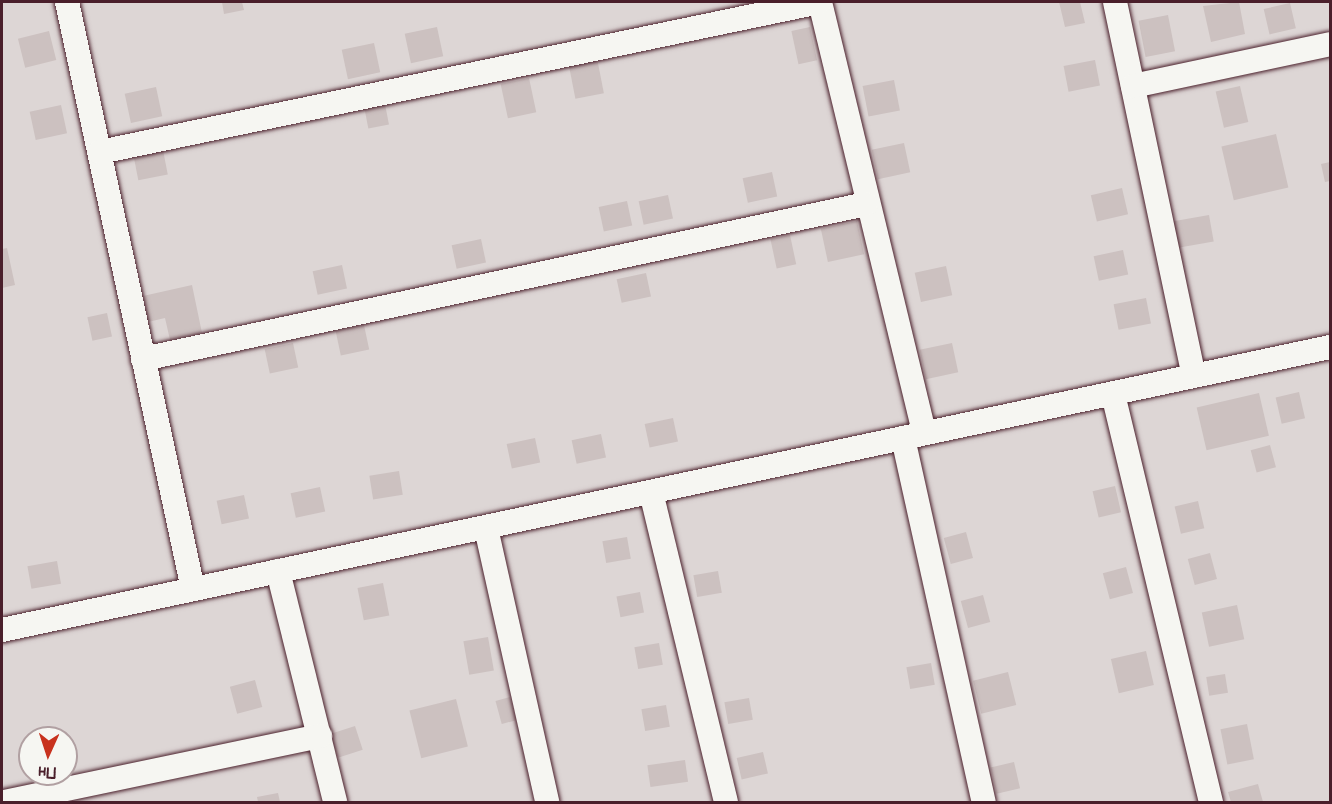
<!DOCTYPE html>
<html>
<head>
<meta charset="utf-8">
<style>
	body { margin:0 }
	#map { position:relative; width:1332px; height:804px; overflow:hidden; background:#f6f6f2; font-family:Pangolin,sans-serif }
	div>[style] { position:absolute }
	.green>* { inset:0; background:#ddd6d5 }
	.building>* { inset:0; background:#ccc1c0; transform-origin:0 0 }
	.roads { filter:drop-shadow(0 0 2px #4a1f2b) drop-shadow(0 0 2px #4a1f2b) }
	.minor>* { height:24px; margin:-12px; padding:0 12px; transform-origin:12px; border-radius:12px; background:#f6f6f2 }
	span { translate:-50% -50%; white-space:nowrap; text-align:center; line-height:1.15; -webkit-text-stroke:6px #f6f6f2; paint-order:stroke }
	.frame { position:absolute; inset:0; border:3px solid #4a1f2b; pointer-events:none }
	.north { position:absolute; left:18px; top:726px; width:60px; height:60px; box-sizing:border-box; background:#f6f6f2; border:2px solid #b1a0a2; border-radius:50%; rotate:183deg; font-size:16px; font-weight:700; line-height:24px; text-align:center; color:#4a1f2b }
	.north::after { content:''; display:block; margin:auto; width:21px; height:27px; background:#c8321e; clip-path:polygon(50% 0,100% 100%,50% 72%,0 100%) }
</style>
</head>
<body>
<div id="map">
	<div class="green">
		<i style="clip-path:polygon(evenodd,2px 2px,1330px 2px,1330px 802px,2px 802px,2px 2px,30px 738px,66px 738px,66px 774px,30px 774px,30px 738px)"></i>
	</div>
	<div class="building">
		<i style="clip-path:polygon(222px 2px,242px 2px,244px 10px,224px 14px)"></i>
		<i style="clip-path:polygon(1059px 2px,1080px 2px,1085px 23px,1065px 27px)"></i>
		<i style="clip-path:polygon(1239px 2px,1245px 34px,1211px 42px,1203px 6px)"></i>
		<i style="left:1290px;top:3px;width:26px;height:27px;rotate:77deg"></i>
		<i style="left:1168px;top:15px;width:37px;height:30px;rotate:79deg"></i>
		<i style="left:437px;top:27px;width:30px;height:33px;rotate:78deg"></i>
		<i style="left:810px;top:27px;width:34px;height:19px;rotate:78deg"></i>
		<i style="left:49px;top:31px;width:30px;height:32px;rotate:76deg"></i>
		<i style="left:374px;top:43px;width:30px;height:33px;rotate:78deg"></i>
		<i style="left:597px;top:58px;width:36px;height:29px;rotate:79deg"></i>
		<i style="left:1095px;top:60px;width:26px;height:32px;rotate:79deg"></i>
		<i style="left:529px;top:78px;width:35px;height:29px;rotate:78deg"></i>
		<i style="left:894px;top:80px;width:31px;height:32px;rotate:79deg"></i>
		<i style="left:1240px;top:86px;width:37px;height:25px;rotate:77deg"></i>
		<i style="left:156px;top:87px;width:30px;height:32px;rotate:78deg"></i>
		<i style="left:384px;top:99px;width:26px;height:21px;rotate:79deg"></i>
		<i style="left:61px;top:105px;width:29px;height:32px;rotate:78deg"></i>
		<i style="left:1276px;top:134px;width:55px;height:56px;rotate:77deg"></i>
		<i style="left:904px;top:143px;width:30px;height:33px;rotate:78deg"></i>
		<i style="left:163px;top:150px;width:25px;height:30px;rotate:79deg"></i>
		<i style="clip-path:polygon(1330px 162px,1330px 181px,1325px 182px,1321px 164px)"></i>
		<i style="left:772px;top:172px;width:25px;height:30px;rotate:78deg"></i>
		<i style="left:1122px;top:188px;width:27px;height:32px;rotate:77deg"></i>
		<i style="left:668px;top:195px;width:24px;height:30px;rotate:78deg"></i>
		<i style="left:627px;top:201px;width:25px;height:29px;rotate:78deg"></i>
		<i style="left:1209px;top:215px;width:27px;height:39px;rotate:80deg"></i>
		<i style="left:857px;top:221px;width:34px;height:37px;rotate:78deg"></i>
		<i style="left:790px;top:235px;width:30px;height:20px;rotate:78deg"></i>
		<i style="left:481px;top:239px;width:24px;height:30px;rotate:78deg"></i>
		<i style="clip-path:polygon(7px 248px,15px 285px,2px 288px,2px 249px)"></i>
		<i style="left:1123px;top:250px;width:25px;height:30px;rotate:78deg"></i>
		<i style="left:342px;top:265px;width:24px;height:30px;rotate:78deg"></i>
		<i style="left:946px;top:266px;width:30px;height:32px;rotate:78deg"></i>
		<i style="left:646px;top:273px;width:24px;height:30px;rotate:78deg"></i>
		<i style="clip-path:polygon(192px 285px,202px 333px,170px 340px,165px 318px,148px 322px,143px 296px)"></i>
		<i style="left:1146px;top:298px;width:26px;height:33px;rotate:79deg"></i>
		<i style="left:107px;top:313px;width:24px;height:20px;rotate:78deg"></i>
		<i style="left:364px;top:325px;width:25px;height:29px;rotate:78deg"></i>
		<i style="left:293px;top:343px;width:25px;height:29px;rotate:78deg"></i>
		<i style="left:952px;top:343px;width:30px;height:33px;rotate:78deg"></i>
		<i style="left:1299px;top:392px;width:27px;height:24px;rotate:77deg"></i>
		<i style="left:1259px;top:393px;width:44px;height:64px;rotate:77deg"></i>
		<i style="left:673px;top:418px;width:24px;height:29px;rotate:78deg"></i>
		<i style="left:601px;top:434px;width:24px;height:30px;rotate:78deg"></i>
		<i style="left:535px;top:438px;width:25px;height:29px;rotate:78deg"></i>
		<i style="left:1270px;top:445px;width:23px;height:20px;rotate:75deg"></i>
		<i style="left:399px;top:471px;width:24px;height:30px;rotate:81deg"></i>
		<i style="left:1115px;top:486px;width:27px;height:23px;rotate:77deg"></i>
		<i style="left:320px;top:487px;width:25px;height:30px;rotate:78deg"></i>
		<i style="left:244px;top:495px;width:24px;height:28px;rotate:78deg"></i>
		<i style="left:1198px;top:501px;width:28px;height:24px;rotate:77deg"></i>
		<i style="left:966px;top:532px;width:27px;height:23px;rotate:75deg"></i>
		<i style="left:627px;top:537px;width:22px;height:25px;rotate:80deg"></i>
		<i style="left:1210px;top:553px;width:27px;height:23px;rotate:75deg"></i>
		<i style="left:57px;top:561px;width:23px;height:30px;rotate:80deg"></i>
		<i style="left:1126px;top:567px;width:27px;height:24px;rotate:75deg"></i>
		<i style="left:718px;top:571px;width:22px;height:25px;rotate:80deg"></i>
		<i style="left:383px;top:583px;width:33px;height:26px;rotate:79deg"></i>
		<i style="left:640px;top:592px;width:21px;height:24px;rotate:79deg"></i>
		<i style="left:983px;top:595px;width:28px;height:23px;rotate:75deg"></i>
		<i style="left:1237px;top:605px;width:35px;height:36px;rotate:78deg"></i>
		<i style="left:488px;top:637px;width:34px;height:25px;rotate:80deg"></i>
		<i style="left:659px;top:643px;width:22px;height:25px;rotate:80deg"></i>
		<i style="left:1146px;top:651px;width:35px;height:36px;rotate:77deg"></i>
		<i style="left:931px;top:663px;width:22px;height:25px;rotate:80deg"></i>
		<i style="left:1008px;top:672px;width:34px;height:36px;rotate:76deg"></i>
		<i style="left:1225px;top:674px;width:19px;height:19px;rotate:81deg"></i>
		<i style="left:255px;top:680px;width:28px;height:26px;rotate:75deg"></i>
		<i style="left:510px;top:697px;width:24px;height:15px;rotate:75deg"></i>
		<i style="left:749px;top:698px;width:22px;height:25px;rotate:80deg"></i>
		<i style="left:456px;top:699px;width:49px;height:48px;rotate:76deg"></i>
		<i style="left:666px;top:705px;width:22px;height:25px;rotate:80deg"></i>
		<i style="left:1247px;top:724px;width:36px;height:27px;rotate:79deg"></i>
		<i style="left:355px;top:726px;width:25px;height:26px;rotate:72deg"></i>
		<i style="left:763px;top:752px;width:22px;height:27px;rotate:77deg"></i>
		<i style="left:685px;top:760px;width:22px;height:38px;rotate:82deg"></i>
		<i style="left:1014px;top:762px;width:27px;height:24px;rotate:77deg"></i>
		<i style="clip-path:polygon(1258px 784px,1263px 802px,1231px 802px,1228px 792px)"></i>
		<i style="clip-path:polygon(278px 793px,280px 802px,258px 802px,257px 797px)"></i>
	</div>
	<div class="roads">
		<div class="minor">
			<i style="left:67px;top:2px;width:600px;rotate:77.89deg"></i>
			<i style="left:820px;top:2px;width:443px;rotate:76.4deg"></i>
			<i style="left:1115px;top:2px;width:382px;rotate:78.1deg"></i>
			<i style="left:1133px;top:86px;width:201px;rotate:-12deg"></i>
			<i style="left:100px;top:152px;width:735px;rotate:-11.77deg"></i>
			<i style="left:143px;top:359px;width:739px;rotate:-12.1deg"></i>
			<i style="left:1113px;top:394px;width:420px;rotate:76.5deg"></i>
			<i style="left:903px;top:438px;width:373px;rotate:77.5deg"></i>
			<i style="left:651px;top:492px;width:319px;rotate:76.4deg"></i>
			<i style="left:486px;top:528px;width:281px;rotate:77.4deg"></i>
			<i style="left:278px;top:571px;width:238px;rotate:76.1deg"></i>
			<i style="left:2px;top:630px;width:1358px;rotate:-12.03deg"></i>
			<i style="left:4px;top:802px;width:323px;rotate:-11.8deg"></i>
		</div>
	</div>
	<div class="frame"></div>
	<div class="north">Пн</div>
</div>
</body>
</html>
